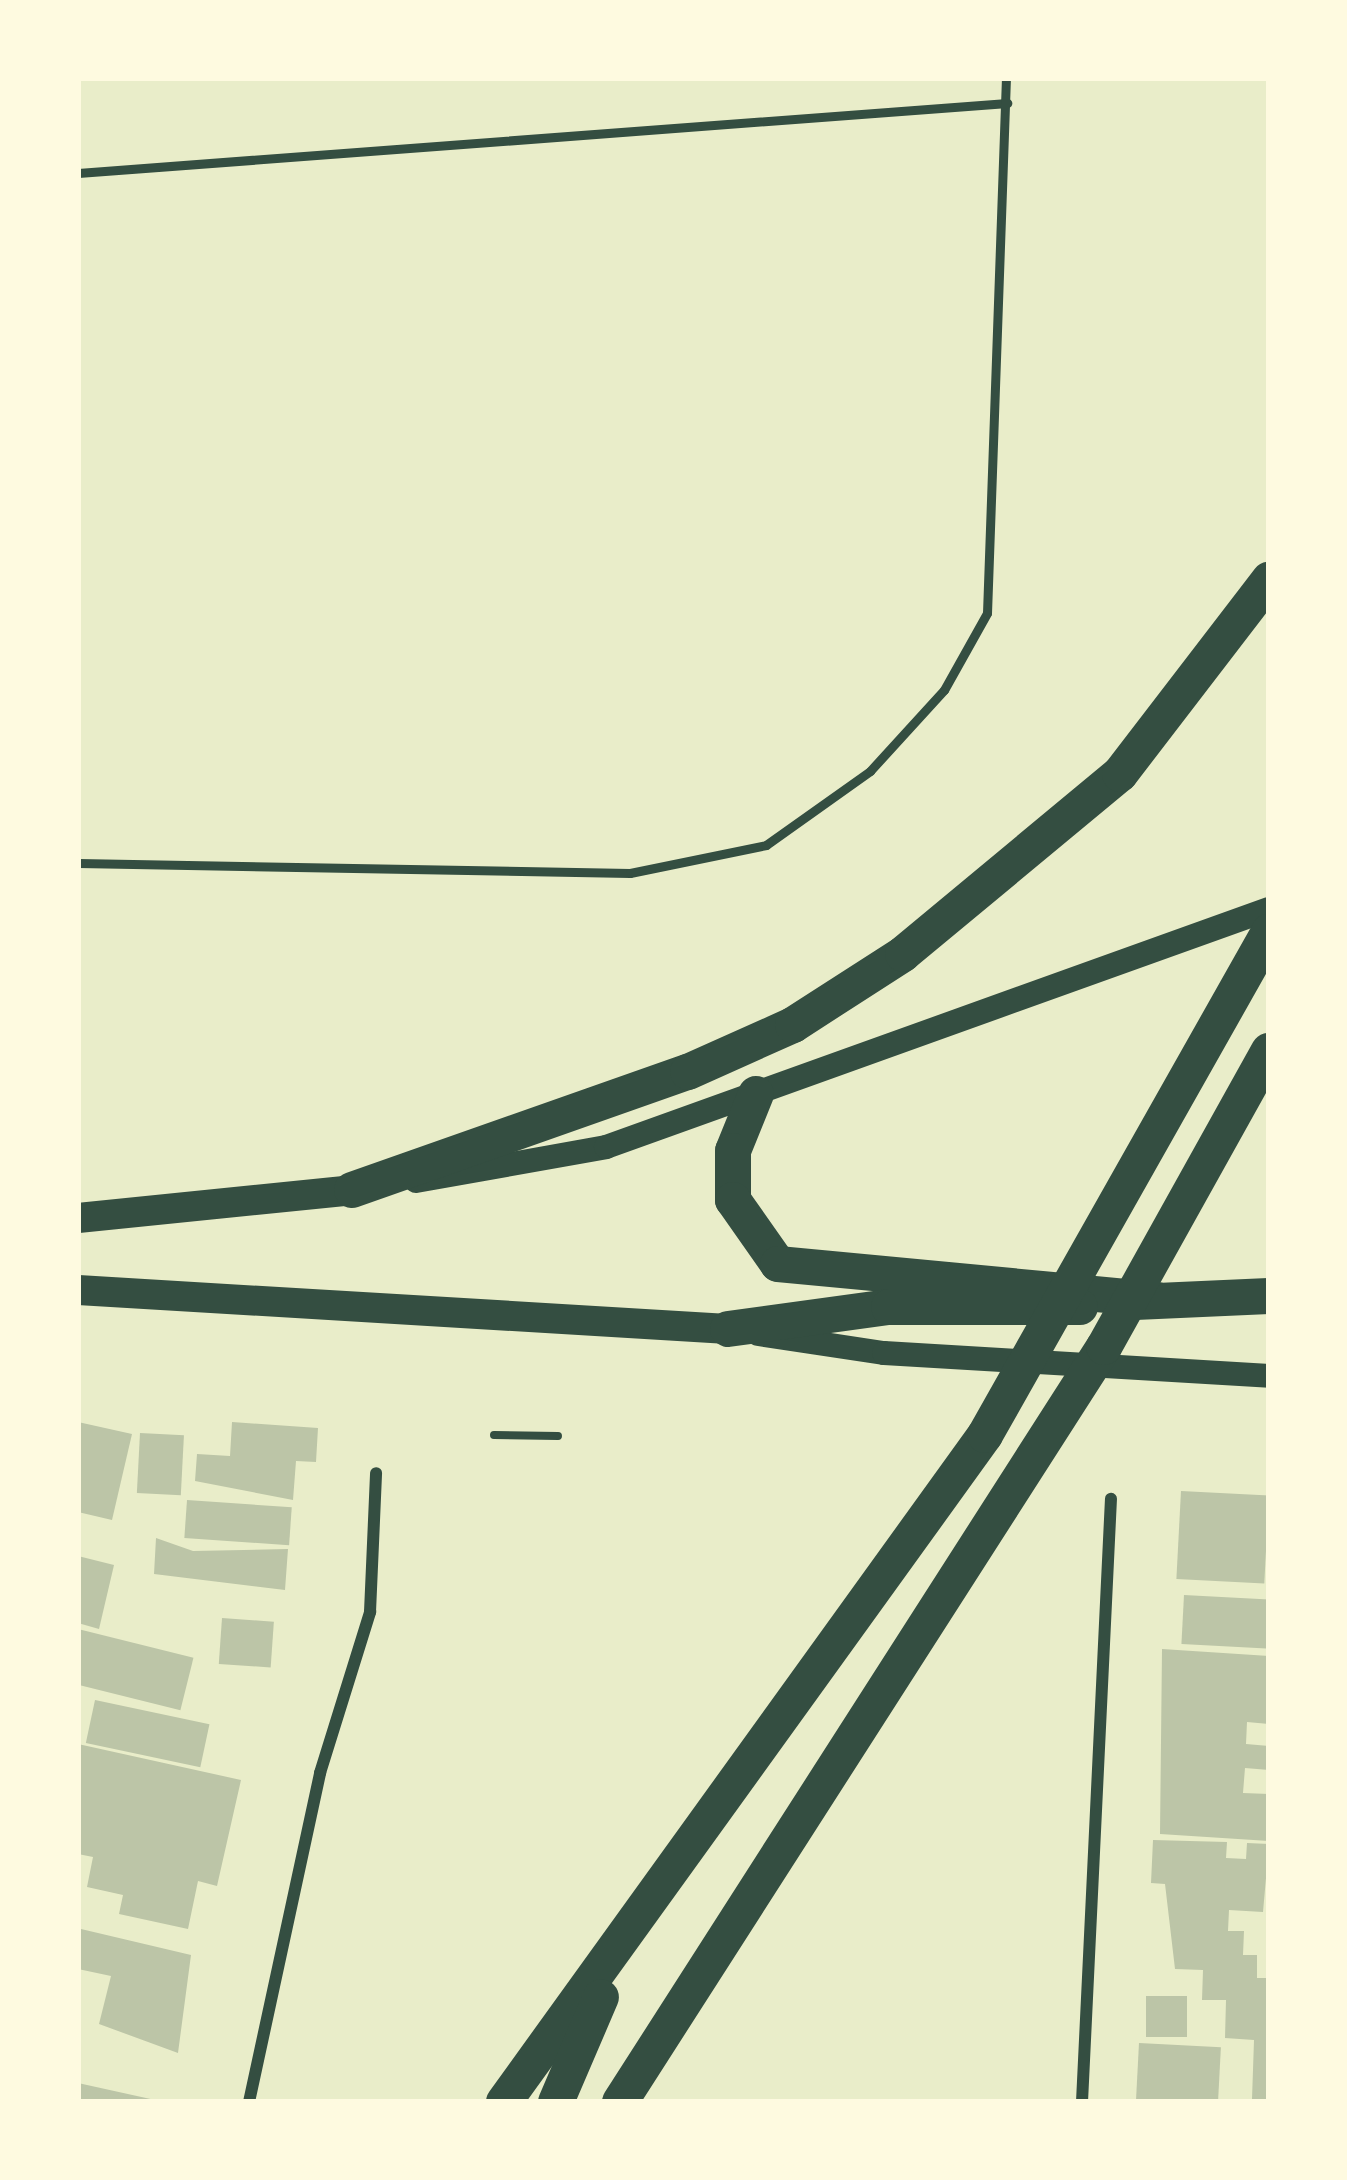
<!DOCTYPE html>
<html>
<head>
<meta charset="utf-8">
<style>
	body { margin:0 }
	#map { position:relative; width:1347px; height:2180px; overflow:hidden; background:#e9edc9; font-family:Barlow,sans-serif }
	div>[style] { position:absolute }
	.building>* { inset:0; background:#bcc5a7; transform-origin:0 0 }
	.path>* { height:8px; margin:-4px; padding:0 4px; transform-origin:4px; border-radius:4px; background:#344e41 }
	.service>* { height:9px; margin:-4.5px; padding:0 4.5px; transform-origin:4.5px; border-radius:4.5px; background:#344e41 }
	.minor>* { height:12px; margin:-6px; padding:0 6px; transform-origin:6px; border-radius:6px; background:#344e41 }
	.secondary>* { height:24px; margin:-12px; padding:0 12px; transform-origin:12px; border-radius:12px; background:#344e41 }
	.primary>* { height:30px; margin:-15px; padding:0 15px; transform-origin:15px; border-radius:15px; background:#344e41 }
	.motorway>* { height:36px; margin:-18px; padding:0 18px; transform-origin:18px; border-radius:18px; background:#344e41 }
	span { translate:-50% -50%; white-space:nowrap; text-align:center; line-height:1.15; -webkit-text-stroke:12px #fefae0; paint-order:stroke }
	.frame { position:absolute; inset:0; border:81px solid #fefae0; pointer-events:none }
</style>
</head>
<body>
<div id="map">
	<div class="building">
		<i style="clip-path:polygon(78px 1422px,132px 1434px,112px 1520px,78px 1512px)"></i>
		<i style="clip-path:polygon(232px 1422px,318px 1428px,316px 1462px,296px 1461px,293px 1500px,195px 1481px,197px 1454px,230px 1456px)"></i>
		<i style="left:140px;top:1433px;width:44px;height:60px;rotate:3deg"></i>
		<i style="left:1181px;top:1491px;width:88px;height:88px;rotate:3deg"></i>
		<i style="left:187px;top:1500px;width:105px;height:38px;rotate:4deg"></i>
		<i style="clip-path:polygon(156px 1538px,193px 1551px,288px 1549px,285px 1590px,154px 1574px)"></i>
		<i style="clip-path:polygon(78px 1556px,114px 1565px,99px 1629px,78px 1623px)"></i>
		<i style="left:1184px;top:1595px;width:85px;height:49px;rotate:3deg"></i>
		<i style="left:222px;top:1618px;width:52px;height:46px;rotate:4deg"></i>
		<i style="left:78px;top:1629px;width:119px;height:54px;rotate:14deg"></i>
		<i style="clip-path:polygon(1162px 1649px,1269px 1656px,1269px 1724px,1247px 1722px,1246px 1744px,1269px 1746px,1269px 1770px,1245px 1768px,1243px 1793px,1269px 1794px,1269px 1841px,1160px 1834px)"></i>
		<i style="left:95px;top:1700px;width:117px;height:44px;rotate:12deg"></i>
		<i style="clip-path:polygon(78px 1744px,241px 1780px,217px 1886px,198px 1881px,188px 1929px,119px 1914px,123px 1895px,87px 1887px,93px 1857px,78px 1854px)"></i>
		<i style="clip-path:polygon(1153px 1840px,1227px 1842px,1226px 1858px,1246px 1859px,1247px 1843px,1269px 1844px,1263px 1912px,1229px 1910px,1228px 1931px,1244px 1931px,1243px 1955px,1257px 1955px,1257px 1978px,1269px 1978px,1269px 2102px,1252px 2099px,1254px 2040px,1225px 2038px,1226px 2000px,1202px 2000px,1203px 1970px,1175px 1969px,1165px 1884px,1151px 1883px)"></i>
		<i style="clip-path:polygon(81px 1929px,191px 1955px,178px 2053px,99px 2024px,111px 1976px,78px 1969px)"></i>
		<i style="left:1146px;top:1996px;width:41px;height:41px"></i>
		<i style="left:1139px;top:2043px;width:82px;height:59px;rotate:3deg"></i>
		<i style="clip-path:polygon(78px 2083px,155px 2100px,155px 2102px,78px 2102px)"></i>
	</div>
	<div class="path">
		<i style="left:494px;top:1435px;width:64px;rotate:0.9deg"></i>
	</div>
	<div class="service">
		<i style="left:78px;top:173px;width:932px;rotate:-4.31deg"></i>
		<i style="left:78px;top:863px;width:552px;rotate:1.04deg"></i>
		<i style="left:630px;top:873px;width:139px;rotate:-11.6deg"></i>
		<i style="left:766px;top:845px;width:128px;rotate:-35.4deg"></i>
		<i style="left:870px;top:771px;width:110px;rotate:-47.6deg"></i>
		<i style="left:944px;top:690px;width:88px;rotate:-60.8deg"></i>
		<i style="left:987px;top:613px;width:535px;rotate:-87.97deg"></i>
	</div>
	<div class="minor">
		<i style="left:249px;top:2102px;width:337px;rotate:-77.8deg"></i>
		<i style="left:320px;top:1773px;width:169px;rotate:-72.7deg"></i>
		<i style="left:370px;top:1612px;width:139px;rotate:-87.5deg"></i>
		<i style="left:1082px;top:2102px;width:604px;rotate:-87.25deg"></i>
	</div>
	<div class="secondary">
		<i style="left:416px;top:1181px;width:193px;rotate:-10.1deg"></i>
		<i style="left:606px;top:1147px;width:704px;rotate:-19.75deg"></i>
		<i style="left:758px;top:1334px;width:127px;rotate:8.6deg"></i>
		<i style="left:884px;top:1353px;width:386px;rotate:3.4deg"></i>
	</div>
	<div class="primary">
		<i style="left:78px;top:1218px;width:275px;rotate:-5.8deg"></i>
		<i style="left:78px;top:1290px;width:651px;rotate:3.43deg"></i>
	</div>
	<div class="motorway">
		<i style="left:756px;top:1094px;width:61px;rotate:112deg"></i>
		<i style="left:733px;top:1151px;width:49px;rotate:90deg"></i>
		<i style="left:733px;top:1200px;width:78px;rotate:54.9deg"></i>
		<i style="left:778px;top:1264px;width:381px;rotate:5.4deg"></i>
		<i style="left:352px;top:1190px;width:356px;rotate:-19.4deg"></i>
		<i style="left:688px;top:1072px;width:115px;rotate:-24.1deg"></i>
		<i style="left:793px;top:1025px;width:131px;rotate:-32.8deg"></i>
		<i style="left:903px;top:954px;width:282px;rotate:-39.7deg"></i>
		<i style="left:1120px;top:774px;width:245px;rotate:-52.5deg"></i>
		<i style="left:1135px;top:1302px;width:134px;rotate:-2.6deg"></i>
		<i style="left:728px;top:1329px;width:162px;rotate:-7.8deg"></i>
		<i style="left:889px;top:1307px;width:191px"></i>
		<i style="left:504px;top:2102px;width:822px;rotate:-54.2deg"></i>
		<i style="left:985px;top:1435px;width:578px;rotate:-60.55deg"></i>
		<i style="left:556px;top:2102px;width:114px;rotate:-66.8deg"></i>
		<i style="left:620px;top:2102px;width:897px;rotate:-57.34deg"></i>
		<i style="left:1104px;top:1347px;width:339px;rotate:-60.9deg"></i>
	</div>
	<div class="frame"></div>
</div>
</body>
</html>
